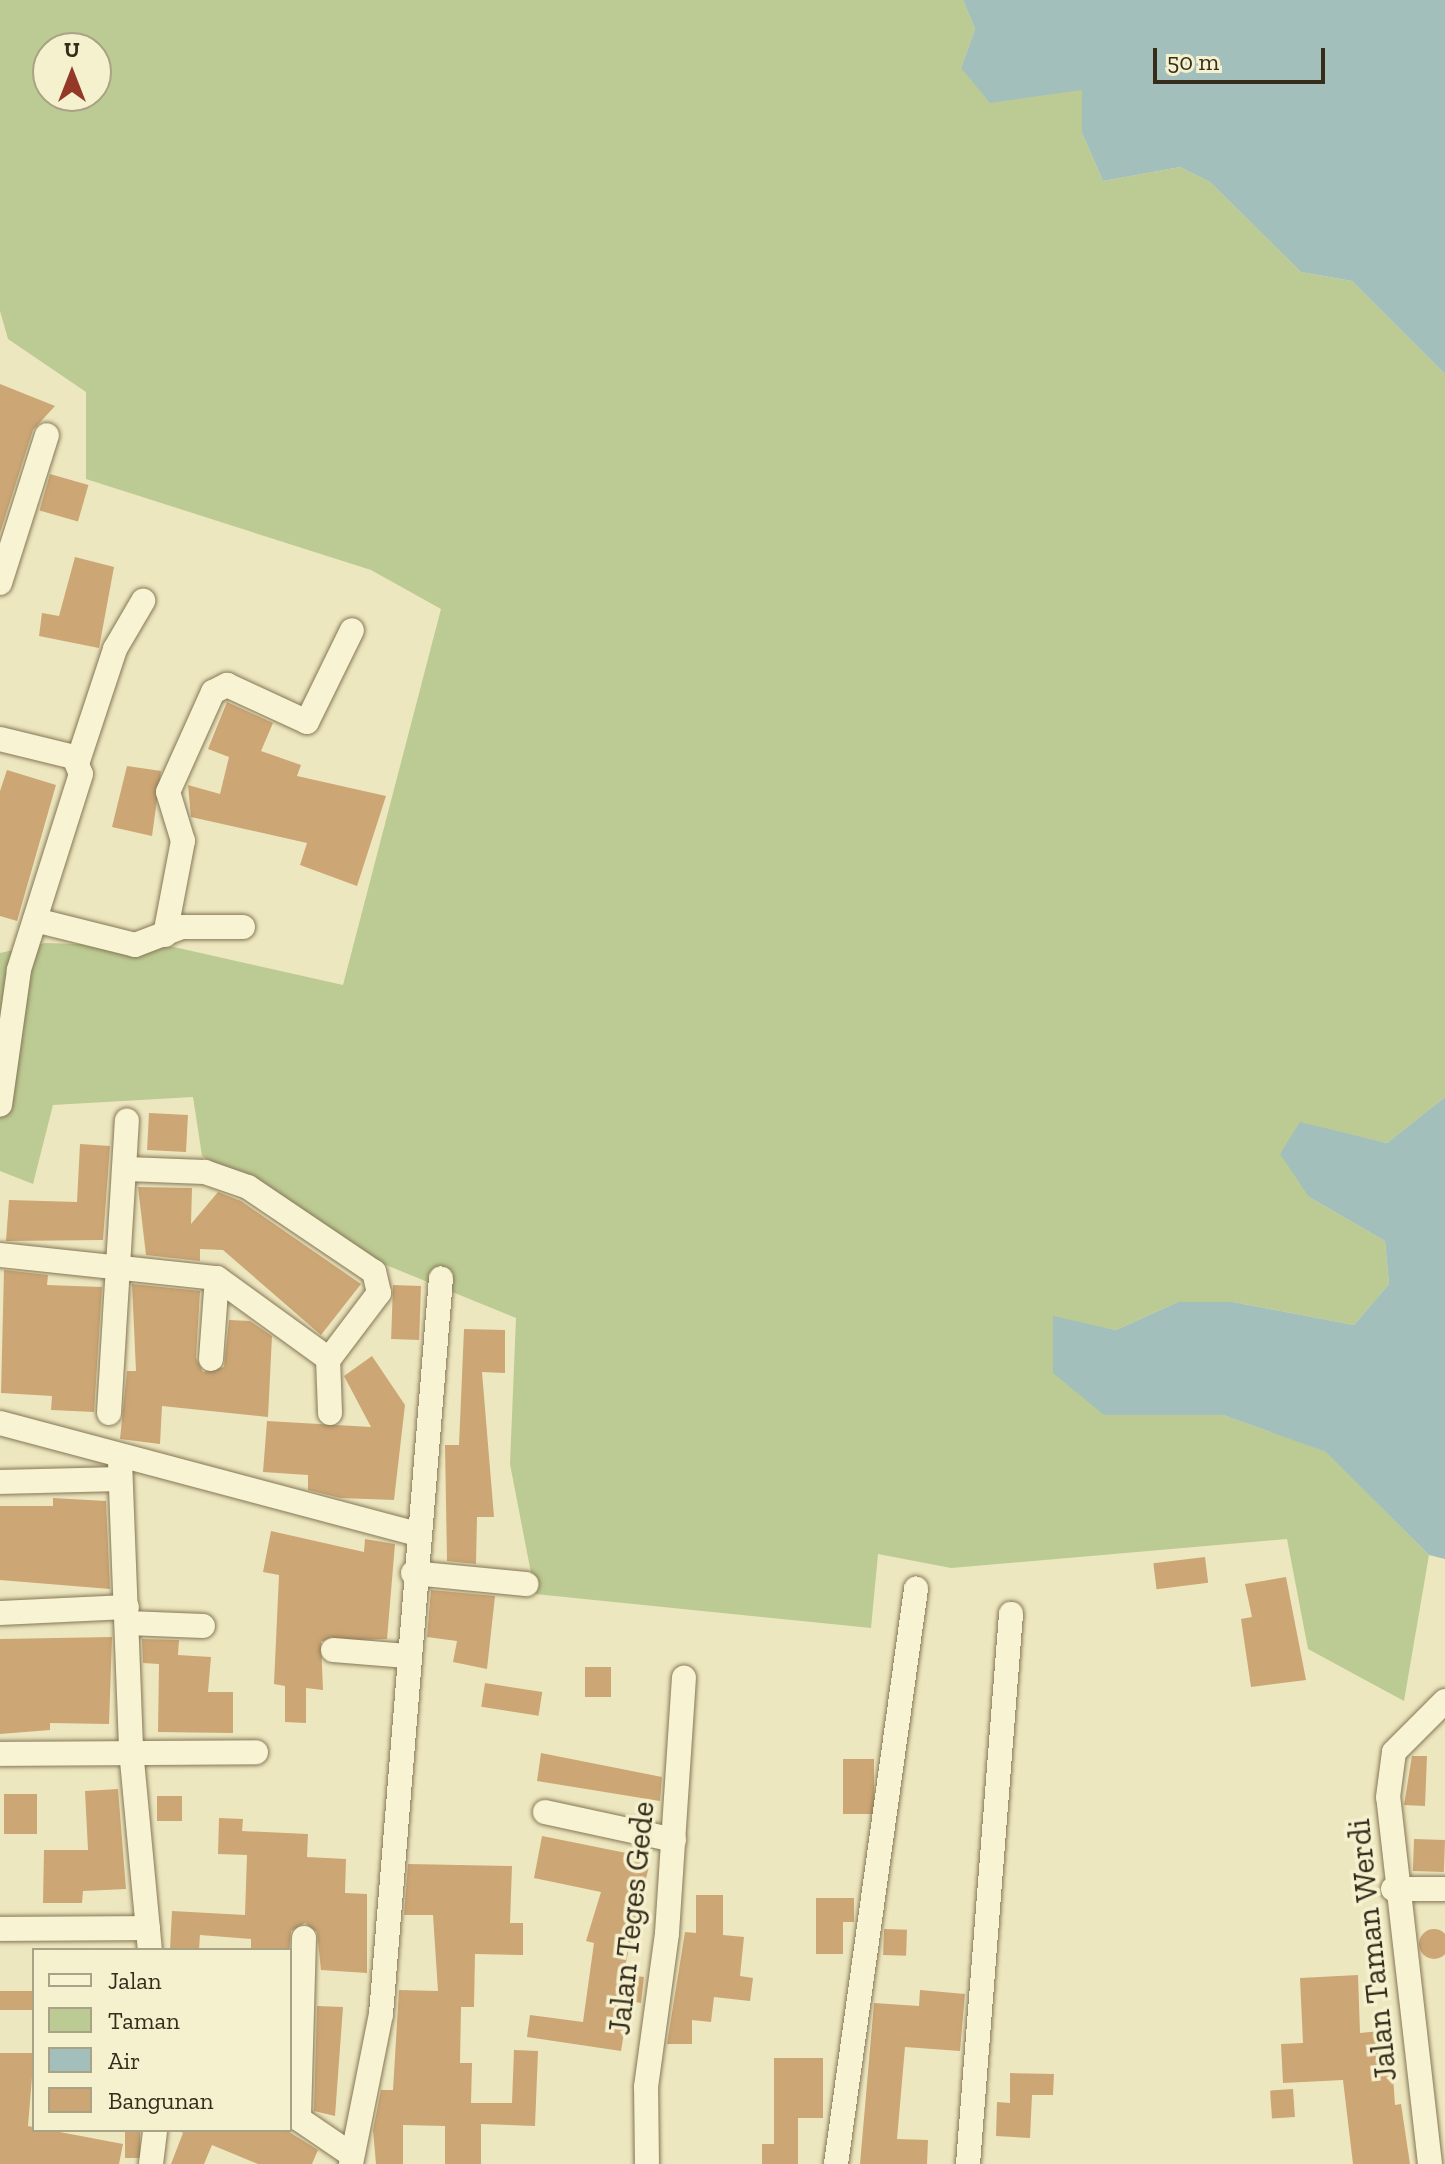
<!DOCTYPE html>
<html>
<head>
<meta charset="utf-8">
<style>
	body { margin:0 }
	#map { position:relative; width:1445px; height:2164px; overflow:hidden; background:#ede7bf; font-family:"Zilla Slab",serif }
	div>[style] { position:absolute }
	.green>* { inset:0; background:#bccb93 }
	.water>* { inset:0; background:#a2bfbb }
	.building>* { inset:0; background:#cca675; transform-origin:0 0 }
	.round { border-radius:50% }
	.roads { filter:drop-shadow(0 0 2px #867757) drop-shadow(0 0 2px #867757) }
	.minor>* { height:24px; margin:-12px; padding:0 12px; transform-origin:12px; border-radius:12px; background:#f8f3d2 }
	span { translate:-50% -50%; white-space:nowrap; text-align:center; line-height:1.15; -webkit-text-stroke:7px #f5f0ce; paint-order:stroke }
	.street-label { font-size:32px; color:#352c1c }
	.legend { position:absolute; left:32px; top:1948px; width:260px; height:184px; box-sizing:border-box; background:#f5f0ce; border:2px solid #a8a287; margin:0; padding:10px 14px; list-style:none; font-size:24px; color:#352c1c }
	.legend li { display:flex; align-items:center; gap:16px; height:40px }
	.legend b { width:40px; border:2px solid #a8a287 }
	.north { position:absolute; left:32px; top:32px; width:80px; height:80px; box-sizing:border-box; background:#f5f0ce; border:2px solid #a8a287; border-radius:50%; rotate:0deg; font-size:22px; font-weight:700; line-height:32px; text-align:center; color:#352c1c }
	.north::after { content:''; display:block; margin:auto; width:28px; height:36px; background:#943828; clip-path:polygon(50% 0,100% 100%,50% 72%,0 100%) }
	.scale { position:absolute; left:1153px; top:48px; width:172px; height:36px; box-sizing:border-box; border:4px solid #352c1c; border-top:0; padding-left:10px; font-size:24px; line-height:28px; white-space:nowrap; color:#352c1c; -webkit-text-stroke:6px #f5f0ce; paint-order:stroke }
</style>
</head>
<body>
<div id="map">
	<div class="green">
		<i style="clip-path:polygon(evenodd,0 0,963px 0,975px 29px,961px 68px,1083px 89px,1082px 133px,1103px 181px,1180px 167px,1210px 182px,1301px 272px,1352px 281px,1445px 374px,1445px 1097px,1387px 1143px,1300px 1123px,1309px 1197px,1385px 1241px,1389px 1284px,1354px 1325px,1233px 1302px,1178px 1302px,1116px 1330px,1053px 1317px,1104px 1415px,1223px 1415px,1327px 1452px,1429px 1555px,1404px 1701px,1308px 1649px,1287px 1539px,951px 1568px,878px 1554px,871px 1628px,535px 1594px,510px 1464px,516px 1318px,386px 1265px,202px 1156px,193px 1097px,53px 1105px,33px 1184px,0 1171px,0 953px,45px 943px,174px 947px,343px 985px,441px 609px,371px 570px,86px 479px,86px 392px,8px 339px,0 311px,0 0,48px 48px,96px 48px,96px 96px,48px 96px,48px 48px)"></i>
	</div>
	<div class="water">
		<i style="clip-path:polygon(963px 0,1445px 0,1445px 374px,1352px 281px,1301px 272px,1210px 182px,1180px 167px,1103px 181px,1082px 133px,1082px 90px,990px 103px,961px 68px,975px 29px)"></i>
		<i style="clip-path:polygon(1445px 1097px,1445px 1559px,1429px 1555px,1326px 1452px,1223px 1415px,1104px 1415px,1053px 1373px,1053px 1316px,1116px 1330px,1178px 1302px,1233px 1302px,1354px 1325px,1389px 1284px,1385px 1241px,1309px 1197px,1280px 1154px,1300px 1122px,1387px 1143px)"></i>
	</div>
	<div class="building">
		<i style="clip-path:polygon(0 384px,55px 406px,33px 430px,0 533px)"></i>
		<i style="left:50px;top:474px;width:40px;height:38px;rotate:16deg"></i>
		<i style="clip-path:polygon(75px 557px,114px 567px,99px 648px,39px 636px,42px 613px,59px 616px)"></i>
		<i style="clip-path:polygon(227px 702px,273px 723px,261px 751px,301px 765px,297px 776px,386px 796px,357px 886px,300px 865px,307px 843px,191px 817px,188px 785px,220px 794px,229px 757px,208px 749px)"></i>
		<i style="clip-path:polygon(127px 766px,161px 771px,152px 836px,112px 827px)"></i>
		<i style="clip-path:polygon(7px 770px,56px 785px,17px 921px,0 916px,0 791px)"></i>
		<i style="left:149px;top:1113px;width:39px;height:37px;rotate:3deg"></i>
		<i style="clip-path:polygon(80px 1144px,110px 1146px,103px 1240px,6px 1241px,9px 1200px,77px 1202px)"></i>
		<i style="clip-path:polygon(138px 1187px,192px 1188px,191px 1224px,218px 1192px,241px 1201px,361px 1284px,321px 1335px,223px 1250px,200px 1249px,200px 1261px,146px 1255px)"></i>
		<i style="clip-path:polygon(4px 1270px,48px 1275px,47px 1285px,102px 1287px,94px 1412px,51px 1410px,52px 1396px,1px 1393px)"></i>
		<i style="clip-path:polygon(132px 1284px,200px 1291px,196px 1358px,203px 1372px,224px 1367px,229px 1320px,250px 1321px,272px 1336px,268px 1417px,162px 1406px,160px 1444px,120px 1439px,127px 1371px,136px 1371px)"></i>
		<i style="left:393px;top:1285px;width:28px;height:54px;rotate:2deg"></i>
		<i style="clip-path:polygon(464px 1329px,505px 1330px,505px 1373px,482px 1372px,494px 1517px,477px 1517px,476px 1564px,447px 1561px,445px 1445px,459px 1445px)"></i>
		<i style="clip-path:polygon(372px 1356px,405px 1405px,394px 1500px,340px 1498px,308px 1490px,308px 1475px,263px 1472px,267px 1421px,371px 1427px,344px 1376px)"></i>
		<i style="clip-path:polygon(53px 1498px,106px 1501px,110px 1589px,0 1580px,0 1506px,53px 1506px)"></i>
		<i style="clip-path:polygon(271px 1531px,364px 1552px,365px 1539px,395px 1544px,387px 1639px,321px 1641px,323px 1690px,306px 1688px,306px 1723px,285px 1722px,285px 1686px,274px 1684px,279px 1575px,263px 1572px)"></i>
		<i style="left:1205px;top:1557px;width:26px;height:52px;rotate:83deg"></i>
		<i style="clip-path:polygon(1286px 1577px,1306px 1680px,1251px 1687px,1241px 1619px,1252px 1617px,1245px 1584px)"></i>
		<i style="clip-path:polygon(431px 1590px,495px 1596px,487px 1669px,453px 1662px,457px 1641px,427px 1637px)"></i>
		<i style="clip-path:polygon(112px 1637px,109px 1724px,50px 1723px,50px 1730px,0 1734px,0 1639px)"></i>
		<i style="clip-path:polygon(142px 1639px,179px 1640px,178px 1655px,211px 1657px,208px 1692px,233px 1692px,233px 1733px,158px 1732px,159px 1664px,143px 1663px)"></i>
		<i style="left:585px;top:1667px;width:26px;height:30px"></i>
		<i style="left:485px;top:1683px;width:58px;height:24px;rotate:9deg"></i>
		<i style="clip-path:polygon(541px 1753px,662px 1777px,660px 1801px,537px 1781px)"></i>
		<i style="clip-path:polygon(1412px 1756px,1427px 1756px,1425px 1806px,1404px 1805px)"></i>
		<i style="left:843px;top:1759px;width:31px;height:55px"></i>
		<i style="clip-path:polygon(118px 1789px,126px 1889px,83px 1891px,82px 1903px,43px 1903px,44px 1850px,88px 1850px,85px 1791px)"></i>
		<i style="left:4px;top:1794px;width:33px;height:40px"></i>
		<i style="left:157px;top:1796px;width:25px;height:25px"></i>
		<i style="clip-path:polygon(219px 1818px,243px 1819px,242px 1831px,308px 1834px,307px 1857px,346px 1859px,345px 1893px,367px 1894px,367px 1973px,321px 1970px,317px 1932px,305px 1923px,291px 1931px,289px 1950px,251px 1950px,251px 1939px,200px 1935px,199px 1950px,170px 1950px,172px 1911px,245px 1915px,247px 1855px,218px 1854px)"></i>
		<i style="clip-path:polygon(542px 1836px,651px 1858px,623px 1974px,644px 1977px,641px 2003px,629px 2001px,621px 2051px,527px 2037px,530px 2015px,583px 2022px,594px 1943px,586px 1941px,601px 1892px,534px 1878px)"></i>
		<i style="left:1414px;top:1839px;width:31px;height:32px;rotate:2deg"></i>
		<i style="clip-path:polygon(408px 1864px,512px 1866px,510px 1923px,523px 1923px,523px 1955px,475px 1954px,474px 2007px,461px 2007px,460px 2063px,472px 2063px,471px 2103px,512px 2103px,514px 2050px,538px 2051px,535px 2126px,481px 2124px,481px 2164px,445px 2164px,445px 2126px,403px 2125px,403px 2164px,376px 2164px,373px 2130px,381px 2090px,393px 2090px,399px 1990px,438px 1991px,433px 1915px,404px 1915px)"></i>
		<i style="clip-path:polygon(696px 1895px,723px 1895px,723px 1935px,744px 1937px,740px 1976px,753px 1978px,750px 2001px,714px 1997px,711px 2022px,692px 2020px,692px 2044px,667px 2044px,685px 1932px,696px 1933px)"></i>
		<i style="clip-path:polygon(816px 1898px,854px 1898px,854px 1922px,843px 1922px,843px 1954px,816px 1954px)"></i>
		<i class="round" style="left:1419px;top:1929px;width:30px;height:30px"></i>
		<i style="left:884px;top:1929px;width:23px;height:26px;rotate:2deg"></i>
		<i style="clip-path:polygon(1358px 1975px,1360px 2033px,1390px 2030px,1395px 2105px,1401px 2104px,1410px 2164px,1353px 2164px,1343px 2080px,1283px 2083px,1281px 2044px,1303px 2043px,1300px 1978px)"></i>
		<i style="clip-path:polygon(920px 1990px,965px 1994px,960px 2051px,905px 2047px,897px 2139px,928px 2140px,927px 2164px,860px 2164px,874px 2003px,919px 2006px)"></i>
		<i style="left:0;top:1991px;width:34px;height:19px"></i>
		<i style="clip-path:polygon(317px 2006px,343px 2007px,335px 2116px,314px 2111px)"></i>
		<i style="clip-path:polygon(0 2053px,34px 2053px,28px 2126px,123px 2144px,119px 2164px,0 2164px)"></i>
		<i style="clip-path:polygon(774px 2058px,823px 2058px,823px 2118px,798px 2118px,798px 2164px,762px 2164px,762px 2144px,774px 2144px)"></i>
		<i style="clip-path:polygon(1010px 2073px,1054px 2074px,1053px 2095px,1032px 2095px,1030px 2138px,996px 2136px,997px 2102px,1010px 2103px)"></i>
		<i style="left:1293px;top:2089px;width:28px;height:23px;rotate:86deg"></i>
		<i style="left:125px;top:2130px;width:15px;height:28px"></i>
		<i style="clip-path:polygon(178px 2130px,286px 2130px,318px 2150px,312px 2164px,258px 2164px,212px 2145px,204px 2164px,171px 2164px,183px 2133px)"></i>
	</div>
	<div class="roads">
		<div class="minor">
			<i style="left:0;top:583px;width:155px;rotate:-72.4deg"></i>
			<i style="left:0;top:739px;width:76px;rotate:13.7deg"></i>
			<i style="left:74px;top:757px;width:18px;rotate:68deg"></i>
			<i style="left:81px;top:774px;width:206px;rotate:107.6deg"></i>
			<i style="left:19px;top:970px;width:136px;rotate:98deg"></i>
			<i style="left:78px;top:761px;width:118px;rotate:-71.7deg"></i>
			<i style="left:115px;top:649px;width:56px;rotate:-59.7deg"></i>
			<i style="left:35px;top:920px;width:103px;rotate:14deg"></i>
			<i style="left:135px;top:945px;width:50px;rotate:-21deg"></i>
			<i style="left:182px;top:927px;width:61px"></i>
			<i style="left:165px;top:935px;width:96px;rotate:-79.2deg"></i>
			<i style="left:183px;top:841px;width:51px;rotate:-107deg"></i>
			<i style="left:168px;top:792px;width:110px;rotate:-65.8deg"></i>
			<i style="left:213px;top:692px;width:16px;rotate:-27deg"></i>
			<i style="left:227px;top:685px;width:88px;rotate:24.8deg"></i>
			<i style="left:307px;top:722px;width:102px;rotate:-63.9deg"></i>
			<i style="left:0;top:1255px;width:218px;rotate:6.1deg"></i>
			<i style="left:217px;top:1278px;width:138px;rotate:35.9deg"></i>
			<i style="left:329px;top:1359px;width:83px;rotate:-52.9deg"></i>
			<i style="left:379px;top:1293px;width:22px;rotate:-103deg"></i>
			<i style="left:374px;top:1272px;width:152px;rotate:-146deg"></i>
			<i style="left:248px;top:1187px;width:46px;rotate:-160.8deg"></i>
			<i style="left:205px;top:1172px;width:79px;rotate:-177.8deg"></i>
			<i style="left:328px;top:1358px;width:55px;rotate:87.9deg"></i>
			<i style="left:211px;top:1359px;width:81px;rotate:-85.8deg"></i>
			<i style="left:109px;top:1413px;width:293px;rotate:-86.5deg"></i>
			<i style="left:0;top:1423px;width:431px;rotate:14.9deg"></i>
			<i style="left:120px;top:1461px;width:289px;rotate:87.8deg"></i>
			<i style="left:131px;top:1750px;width:201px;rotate:84.6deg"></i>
			<i style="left:0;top:1482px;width:120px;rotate:-1.4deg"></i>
			<i style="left:413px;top:1573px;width:114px;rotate:5.6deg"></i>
			<i style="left:0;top:1613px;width:127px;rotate:-2.7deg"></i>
			<i style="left:128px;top:1623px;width:75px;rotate:2.3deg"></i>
			<i style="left:333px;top:1650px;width:75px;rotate:4.6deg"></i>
			<i style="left:0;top:1754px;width:256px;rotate:-0.4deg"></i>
			<i style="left:545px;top:1812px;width:132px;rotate:12.2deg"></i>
			<i style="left:1393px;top:1889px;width:52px"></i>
			<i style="left:0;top:1929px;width:148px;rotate:-0.4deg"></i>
			<i style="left:304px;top:1938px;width:181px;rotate:91.6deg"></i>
			<i style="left:299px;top:2119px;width:64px;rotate:34.2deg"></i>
			<i style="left:151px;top:2164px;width:34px;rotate:-83deg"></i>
			<i style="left:351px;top:2164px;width:153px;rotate:-78.7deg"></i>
			<i style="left:381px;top:2014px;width:738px;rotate:-85.34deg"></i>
			<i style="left:647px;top:2164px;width:77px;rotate:-90.7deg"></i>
			<i style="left:646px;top:2087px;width:155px;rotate:-82.2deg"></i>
			<i style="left:667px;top:1933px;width:256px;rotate:-86.2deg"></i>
			<i style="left:836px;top:2164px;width:581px;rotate:-82.08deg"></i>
			<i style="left:968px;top:2164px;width:552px;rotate:-85.53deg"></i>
			<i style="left:1430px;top:2164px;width:369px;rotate:-96.5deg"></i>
			<i style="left:1388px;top:1797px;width:45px;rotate:-82.4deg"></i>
			<i style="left:1394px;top:1752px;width:72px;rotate:-45deg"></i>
		</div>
	</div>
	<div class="street-label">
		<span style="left:631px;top:1918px;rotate:-84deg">Jalan Teges Gede</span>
		<span style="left:1372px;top:1950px;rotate:-96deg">Jalan Taman Werdi</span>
	</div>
	<ul class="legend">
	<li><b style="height:10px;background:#f8f3d2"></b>Jalan</li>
	<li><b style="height:22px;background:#bccb93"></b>Taman</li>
	<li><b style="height:22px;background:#a2bfbb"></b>Air</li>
	<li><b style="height:22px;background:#cca675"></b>Bangunan</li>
	</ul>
	<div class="north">U</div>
	<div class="scale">50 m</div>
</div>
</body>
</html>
